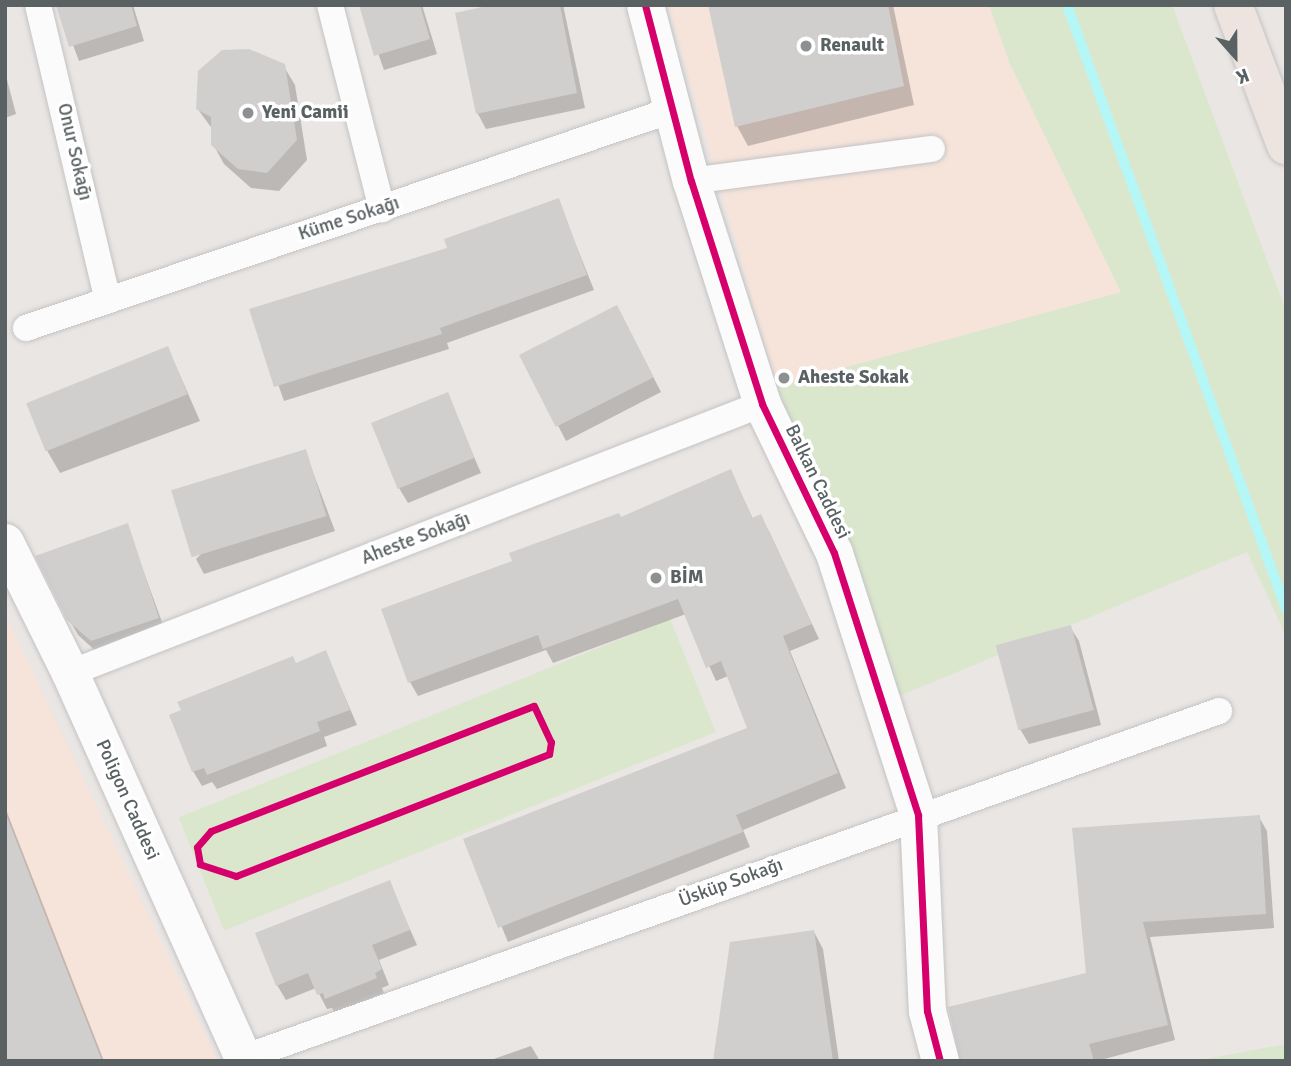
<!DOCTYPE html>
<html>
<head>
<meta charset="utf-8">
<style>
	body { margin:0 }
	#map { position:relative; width:1291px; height:1066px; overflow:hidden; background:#eae6e4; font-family:Signika,sans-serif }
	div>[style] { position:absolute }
	.commercial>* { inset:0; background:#f6e4db }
	.green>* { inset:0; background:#dae7cd; transform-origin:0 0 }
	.shadow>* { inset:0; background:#0003 }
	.stream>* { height:10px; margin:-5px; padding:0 5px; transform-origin:5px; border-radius:5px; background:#b5f6f7 }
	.building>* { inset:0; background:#d1cece; transform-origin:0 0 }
	.roads { filter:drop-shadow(0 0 2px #c4c4c4) drop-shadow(0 0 2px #c4c4c4) }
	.street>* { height:26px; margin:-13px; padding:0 13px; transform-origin:13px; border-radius:13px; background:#fcfbfb }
	.secondary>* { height:37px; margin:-18.5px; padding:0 18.5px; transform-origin:18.5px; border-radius:18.5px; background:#fcfbfb }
	.highway>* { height:38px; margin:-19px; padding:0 19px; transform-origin:19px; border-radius:19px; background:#eee4df }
	.cycleway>* { height:7px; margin:-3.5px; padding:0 3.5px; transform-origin:3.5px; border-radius:3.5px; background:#d6006c }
	.dots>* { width:19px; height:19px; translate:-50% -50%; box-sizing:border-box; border:4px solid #fff; border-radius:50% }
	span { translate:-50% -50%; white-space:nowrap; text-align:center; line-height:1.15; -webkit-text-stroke:7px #fff; paint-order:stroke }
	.poi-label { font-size:19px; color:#596163; font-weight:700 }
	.left { translate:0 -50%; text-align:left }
	.street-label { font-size:19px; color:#596163 }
	.frame { position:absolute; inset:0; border:7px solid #596163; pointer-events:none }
	.north { position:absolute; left:1200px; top:21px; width:70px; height:70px; -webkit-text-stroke:5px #fff; paint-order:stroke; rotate:159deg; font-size:19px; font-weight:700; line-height:28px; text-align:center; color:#596163 }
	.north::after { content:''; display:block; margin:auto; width:24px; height:32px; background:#596163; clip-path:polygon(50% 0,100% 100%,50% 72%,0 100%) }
</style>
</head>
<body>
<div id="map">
	<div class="commercial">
		<i style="clip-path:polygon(668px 5px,989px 5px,1010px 64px,1121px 293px,777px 386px)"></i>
		<i style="clip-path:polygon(5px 614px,218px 1061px,5px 1061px)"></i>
	</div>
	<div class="green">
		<i style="clip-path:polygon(989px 5px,1172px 5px,1286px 311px,1286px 636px,1247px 552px,897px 697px,777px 386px,1121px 292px,1010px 64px)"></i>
		<i style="left:670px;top:619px;width:122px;height:530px;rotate:68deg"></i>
		<i style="clip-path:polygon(1286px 1044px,1286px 1061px,1195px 1061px)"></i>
	</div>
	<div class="shadow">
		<i style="clip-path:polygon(58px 5px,133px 5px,144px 41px,79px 61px)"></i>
		<i style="clip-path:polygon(361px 5px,422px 5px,437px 54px,384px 70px)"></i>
		<i style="clip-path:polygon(500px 5px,563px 5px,585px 108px,486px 129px,478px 114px,457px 14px)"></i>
		<i style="clip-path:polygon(710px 5px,893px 5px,914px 105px,748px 146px,737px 126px)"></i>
		<i style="clip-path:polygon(283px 65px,295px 85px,307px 160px,279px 191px,251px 188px,224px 164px,213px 144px,213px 130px,197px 108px)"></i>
		<i style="clip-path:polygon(5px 72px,16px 114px,5px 118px)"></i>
		<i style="clip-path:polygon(558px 200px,594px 290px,447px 343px,449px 349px,284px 401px,252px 311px,449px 249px)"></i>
		<i style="clip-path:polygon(625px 322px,661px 392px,566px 441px,522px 356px)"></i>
		<i style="clip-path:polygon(168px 348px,200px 421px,60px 473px,45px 447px)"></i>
		<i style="clip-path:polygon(447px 395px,481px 473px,408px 503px,399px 488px)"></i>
		<i style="clip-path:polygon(305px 451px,335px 531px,204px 574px,196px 559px)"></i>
		<i style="clip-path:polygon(731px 472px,753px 519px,769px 531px,819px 639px,790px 651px,846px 788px,743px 830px,750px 847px,508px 942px,466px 840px,749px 729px,728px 676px,716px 681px,686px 614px,553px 663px,546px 650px,418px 696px,410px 682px,514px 562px)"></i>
		<i style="clip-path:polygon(127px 526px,166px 633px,100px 655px,78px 635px,69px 619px)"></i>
		<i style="clip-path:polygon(1070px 627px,1079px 641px,1101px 725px,1029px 744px,1020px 729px)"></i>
		<i style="clip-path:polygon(326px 653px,357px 725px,324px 737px,327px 746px,217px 789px,212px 782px,202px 786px,193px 771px,295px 665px)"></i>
		<i style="clip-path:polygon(5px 807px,104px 1061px,5px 1061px)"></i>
		<i style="clip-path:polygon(1259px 817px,1267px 831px,1274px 928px,1150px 937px,1175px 1040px,1097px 1061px,961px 1061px,1088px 974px,1074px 830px)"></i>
		<i style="clip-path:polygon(389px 882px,417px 945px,379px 960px,389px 985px,382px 988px,384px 993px,335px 1013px,332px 1008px,327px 1009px,316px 988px,286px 1000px,277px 985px)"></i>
		<i style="clip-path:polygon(814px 932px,823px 949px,839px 1061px,715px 1061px)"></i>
		<i style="clip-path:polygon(531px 1046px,540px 1061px,488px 1061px)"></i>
	</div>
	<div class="stream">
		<i style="left:1067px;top:5px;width:642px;rotate:70.07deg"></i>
	</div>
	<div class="building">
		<i style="clip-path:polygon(56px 5px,131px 5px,137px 26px,69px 47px)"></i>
		<i style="clip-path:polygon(359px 5px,420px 5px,430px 39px,374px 56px)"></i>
		<i style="clip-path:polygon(491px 5px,560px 5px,577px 93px,476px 114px,455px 13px)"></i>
		<i style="clip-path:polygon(708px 5px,888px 5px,904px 86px,735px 127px)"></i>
		<i style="clip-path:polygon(249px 49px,285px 64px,297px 140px,267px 173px,238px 169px,211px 145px,211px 117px,196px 109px,198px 71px,222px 50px)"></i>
		<i style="clip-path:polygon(559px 198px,587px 275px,440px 328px,442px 334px,274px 387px,249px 309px,447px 248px,444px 239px)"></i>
		<i style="left:617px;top:305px;width:81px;height:110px;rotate:63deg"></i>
		<i style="left:168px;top:346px;width:52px;height:153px;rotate:68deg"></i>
		<i style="left:448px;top:392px;width:71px;height:83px;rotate:68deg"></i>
		<i style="left:306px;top:449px;width:70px;height:141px;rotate:73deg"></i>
		<i style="clip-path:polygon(731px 469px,752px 518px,761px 514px,812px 624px,783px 636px,838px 773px,736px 815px,743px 832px,498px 928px,463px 839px,747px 728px,721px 661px,706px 668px,678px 599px,543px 649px,538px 635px,408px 683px,381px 609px,512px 561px,509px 553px,619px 513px,621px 517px)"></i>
		<i style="clip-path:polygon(128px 523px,159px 618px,91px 641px,67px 620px,35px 556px)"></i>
		<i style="left:1071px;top:625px;width:88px;height:78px;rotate:75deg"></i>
		<i style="clip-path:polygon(326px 650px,350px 710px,317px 722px,320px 731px,207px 775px,204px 768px,192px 772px,169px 715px,181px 710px,177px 702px,293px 656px,296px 663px)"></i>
		<i style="clip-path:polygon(1260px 815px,1266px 914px,1143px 922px,1168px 1025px,1089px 1044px,1094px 1061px,960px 1061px,948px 1007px,1086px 973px,1072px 828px)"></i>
		<i style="clip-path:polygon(5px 817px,7px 817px,102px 1061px,5px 1061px)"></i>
		<i style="clip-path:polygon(390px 880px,410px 930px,372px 945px,382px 969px,375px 973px,377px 978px,325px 999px,323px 993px,317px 995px,308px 973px,276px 986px,255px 933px)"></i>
		<i style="clip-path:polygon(814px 930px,833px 1061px,713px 1061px,730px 942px)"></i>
	</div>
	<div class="roads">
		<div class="street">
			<i style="left:38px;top:5px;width:303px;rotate:76.7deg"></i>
			<i style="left:330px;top:5px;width:211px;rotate:75.7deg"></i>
			<i style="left:691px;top:181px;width:243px;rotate:-7.6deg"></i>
			<i style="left:26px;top:328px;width:682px;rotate:-18.65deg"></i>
			<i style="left:70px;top:673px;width:742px;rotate:-21.24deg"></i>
			<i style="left:243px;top:1058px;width:1036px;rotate:-19.57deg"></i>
		</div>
		<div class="secondary">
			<i style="left:645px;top:5px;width:182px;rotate:75.4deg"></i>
			<i style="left:691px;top:181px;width:234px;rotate:72.3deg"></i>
			<i style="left:762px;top:404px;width:165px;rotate:64.2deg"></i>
			<i style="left:834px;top:553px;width:275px;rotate:72.2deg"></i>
			<i style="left:918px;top:815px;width:196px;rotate:87.4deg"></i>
			<i style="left:927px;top:1011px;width:52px;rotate:75.4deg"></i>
			<i style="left:5px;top:542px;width:146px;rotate:63.6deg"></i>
			<i style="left:70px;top:673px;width:425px;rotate:65.8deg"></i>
		</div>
		<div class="highway">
			<i style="left:1233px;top:5px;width:150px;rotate:69.3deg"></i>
		</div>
	</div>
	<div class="cycleway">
		<i style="left:645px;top:5px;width:182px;rotate:75.4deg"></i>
		<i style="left:691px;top:181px;width:234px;rotate:72.3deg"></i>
		<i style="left:762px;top:404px;width:165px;rotate:64.2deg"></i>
		<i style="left:834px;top:553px;width:275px;rotate:72.2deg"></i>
		<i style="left:918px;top:815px;width:196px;rotate:87.4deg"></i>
		<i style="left:927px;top:1011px;width:52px;rotate:75.4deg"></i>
		<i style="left:534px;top:706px;width:40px;rotate:65deg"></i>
		<i style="left:551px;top:742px;width:12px;rotate:99deg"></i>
		<i style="left:549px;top:754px;width:336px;rotate:158.7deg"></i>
		<i style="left:236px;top:876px;width:38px;rotate:-162deg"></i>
		<i style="left:200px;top:864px;width:17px;rotate:-100deg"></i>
		<i style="left:197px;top:847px;width:21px;rotate:-49deg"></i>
		<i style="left:211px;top:831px;width:346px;rotate:-21.2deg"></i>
	</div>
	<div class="dots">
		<i style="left:806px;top:46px;background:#8c9090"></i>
		<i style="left:248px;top:113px;background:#8c9090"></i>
		<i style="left:784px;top:378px;background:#8c9090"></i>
		<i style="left:656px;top:578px;background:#8c9090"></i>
	</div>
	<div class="poi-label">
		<span class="left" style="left:820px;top:46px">Renault</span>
		<span class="left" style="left:262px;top:113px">Yeni Camii</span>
		<span class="left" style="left:798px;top:378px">Aheste Sokak</span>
		<span class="left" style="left:670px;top:578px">BİM</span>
	</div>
	<div class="street-label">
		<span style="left:74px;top:152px;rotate:77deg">Onur Sokağı</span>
		<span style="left:349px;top:219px;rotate:-18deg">Küme Sokağı</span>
		<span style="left:817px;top:482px;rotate:64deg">Balkan Caddesi</span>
		<span style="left:416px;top:539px;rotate:-21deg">Aheste Sokağı</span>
		<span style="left:127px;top:800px;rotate:66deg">Poligon Caddesi</span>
		<span style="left:731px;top:883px;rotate:-20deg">Üsküp Sokağı</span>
	</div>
	<div class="frame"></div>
	<div class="north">K</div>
</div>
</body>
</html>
